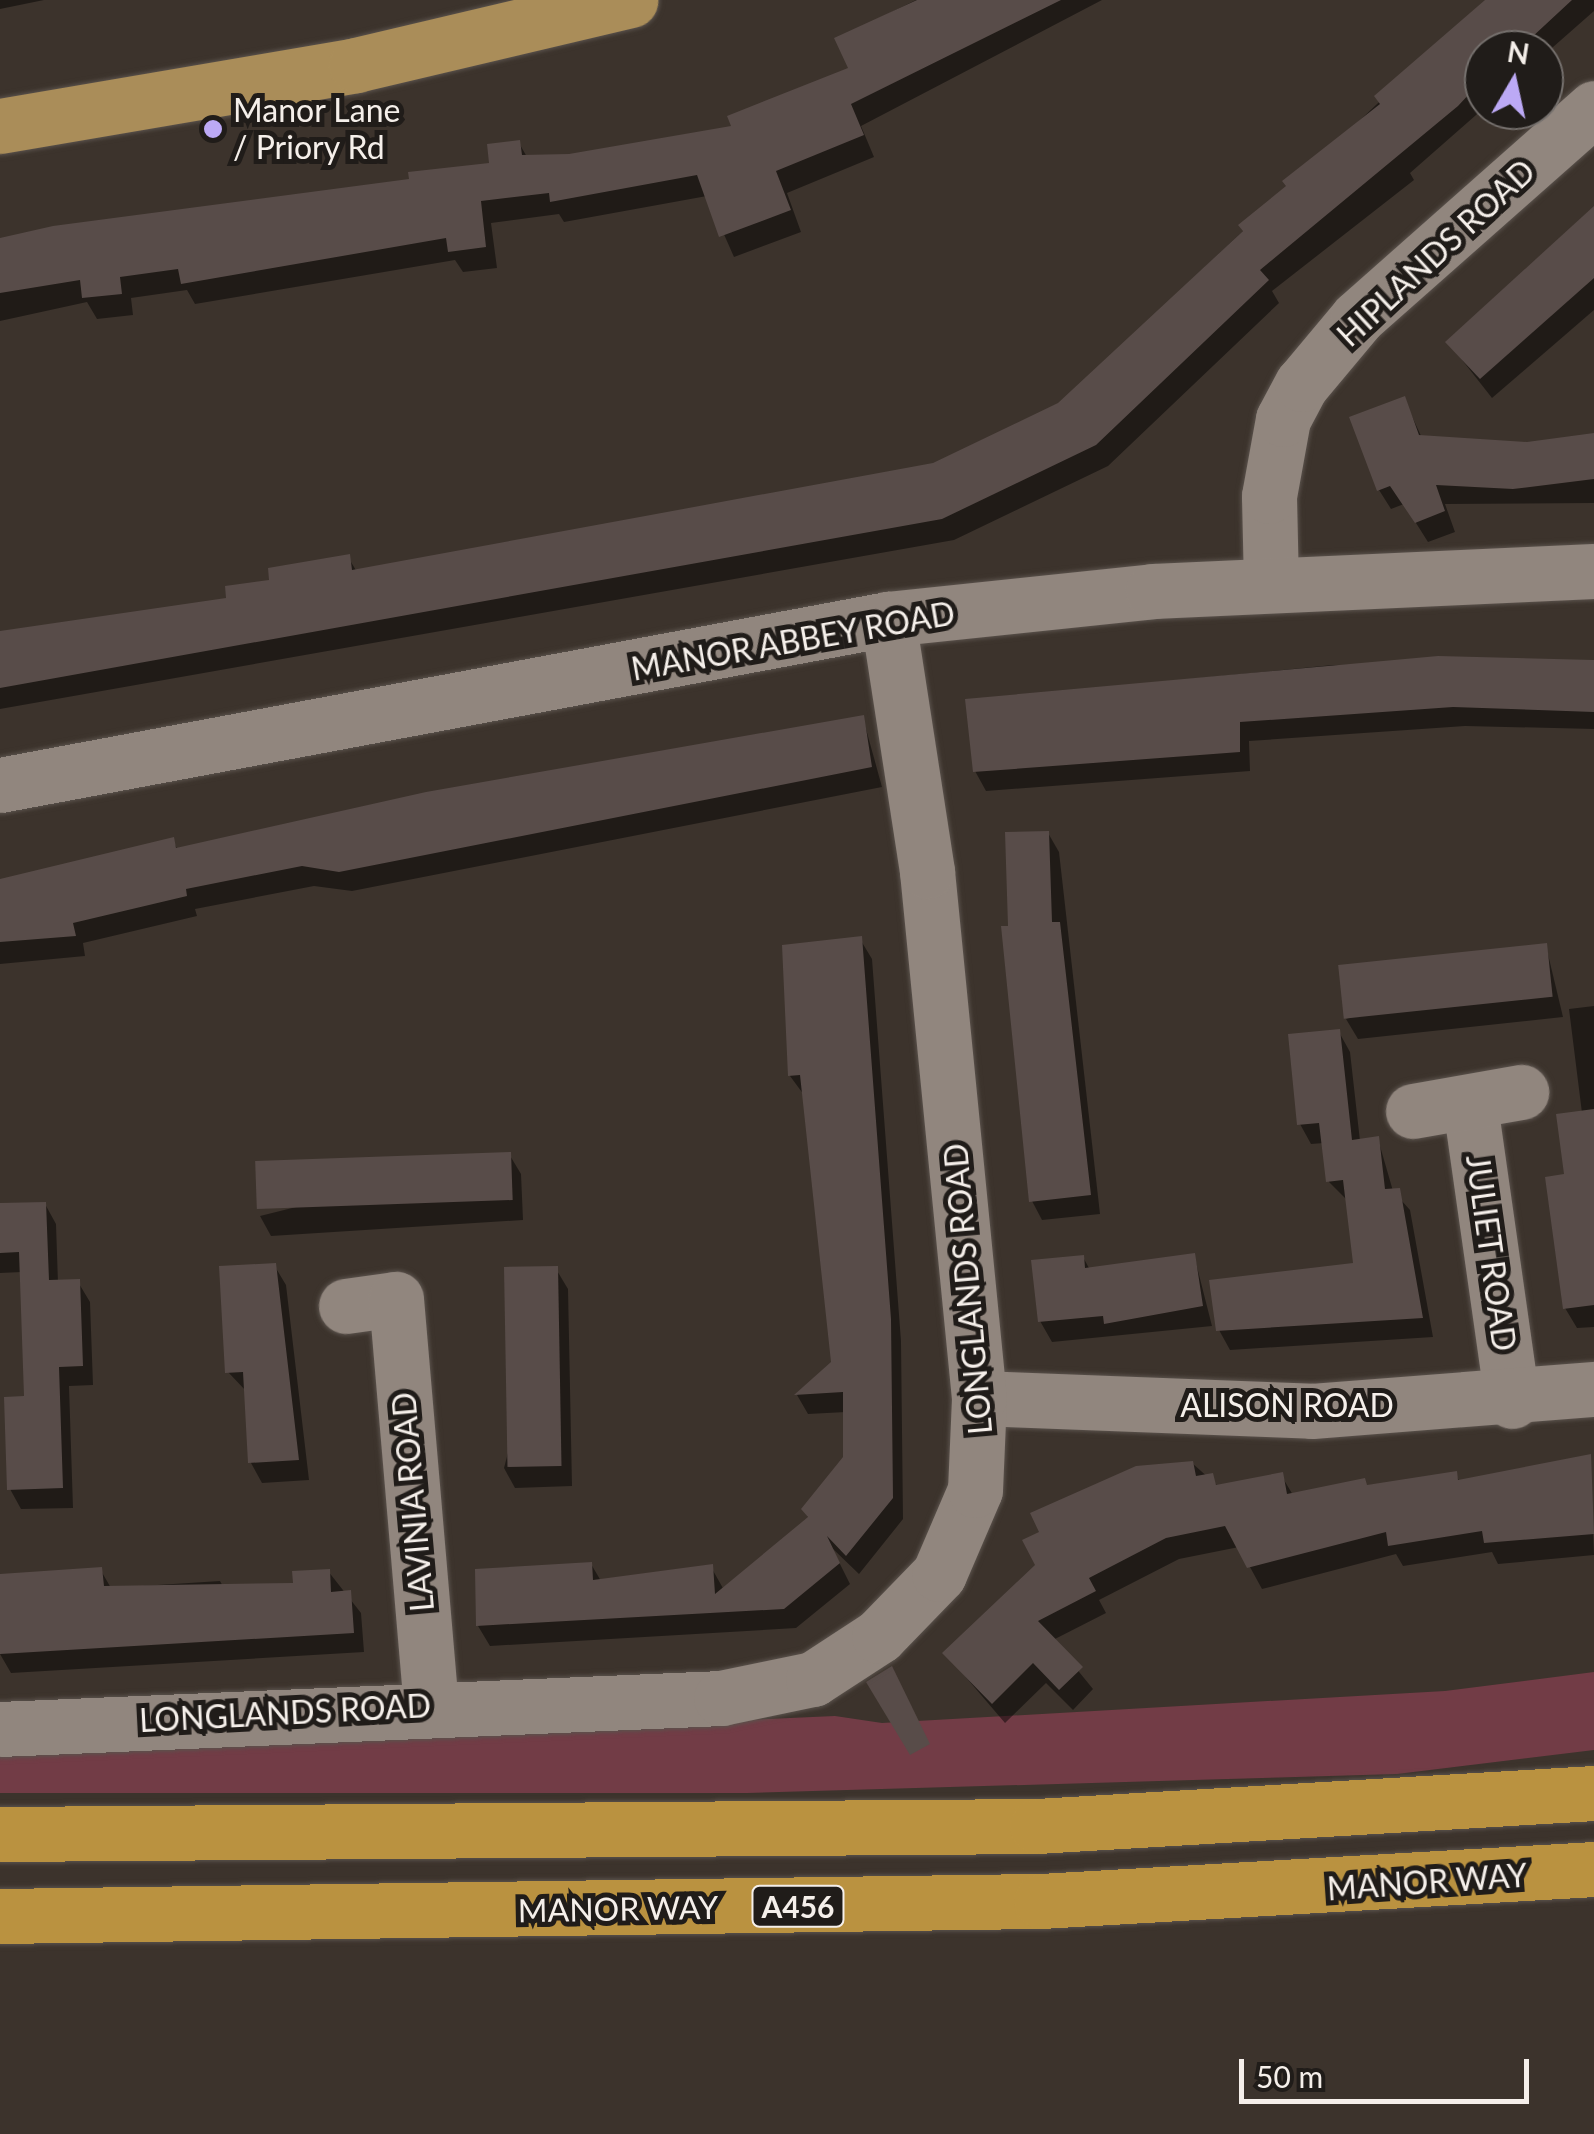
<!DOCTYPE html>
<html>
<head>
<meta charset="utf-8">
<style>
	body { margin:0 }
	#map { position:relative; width:1594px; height:2134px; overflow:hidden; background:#3c332c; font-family:Lato,sans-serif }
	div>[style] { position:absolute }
	.green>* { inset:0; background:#723c46 }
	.shadow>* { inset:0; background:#0007 }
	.building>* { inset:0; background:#584c49; transform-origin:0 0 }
	.roads { filter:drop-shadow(0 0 2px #5a524c) drop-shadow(0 0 2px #5a524c) }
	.minor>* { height:55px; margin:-27.5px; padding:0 27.5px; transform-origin:27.5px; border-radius:27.5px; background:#91867e }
	.major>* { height:55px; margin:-27.5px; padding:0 27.5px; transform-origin:27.5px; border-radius:27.5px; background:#aa8d59 }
	.highway>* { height:55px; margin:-27.5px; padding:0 27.5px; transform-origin:27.5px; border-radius:27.5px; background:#ba9240 }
	.dots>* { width:28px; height:28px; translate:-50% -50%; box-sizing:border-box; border:5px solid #201c19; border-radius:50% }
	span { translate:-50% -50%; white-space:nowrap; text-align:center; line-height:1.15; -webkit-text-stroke:10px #201c19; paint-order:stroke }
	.shield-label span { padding:2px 8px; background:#201c19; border:2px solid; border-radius:8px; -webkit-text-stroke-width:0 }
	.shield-label { font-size:30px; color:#f5efea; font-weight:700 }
	.poi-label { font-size:32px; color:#f5efea }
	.left { translate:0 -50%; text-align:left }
	.street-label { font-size:32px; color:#f5efea }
	.north { position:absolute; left:1464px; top:30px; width:100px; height:100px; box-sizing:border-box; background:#201c19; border:2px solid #75706d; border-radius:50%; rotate:9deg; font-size:28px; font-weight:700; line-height:40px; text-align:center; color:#f5efea }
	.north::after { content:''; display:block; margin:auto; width:35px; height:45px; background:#bca9f5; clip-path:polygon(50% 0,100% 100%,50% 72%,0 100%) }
	.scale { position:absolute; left:1239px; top:2059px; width:290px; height:45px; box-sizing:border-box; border:5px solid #f5efea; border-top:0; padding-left:12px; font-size:30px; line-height:35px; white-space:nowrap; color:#f5efea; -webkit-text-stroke:8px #201c19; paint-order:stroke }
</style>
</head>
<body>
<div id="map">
	<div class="green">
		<i style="clip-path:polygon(1594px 1672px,1594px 1750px,1397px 1774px,747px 1793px,0 1793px,0 1754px,835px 1716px,882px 1723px,1445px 1691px)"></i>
	</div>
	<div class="shadow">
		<i style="clip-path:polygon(0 0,44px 0,0 9px)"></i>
		<i style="clip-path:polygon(916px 0,1102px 0,861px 126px,874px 157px,787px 193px,801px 232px,734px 257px,707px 196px,564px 222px,559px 214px,491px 223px,497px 268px,463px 272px,455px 260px,195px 304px,187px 290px,131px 298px,133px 315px,97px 319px,87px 302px,0 321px,0 239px,411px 182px,492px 165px,519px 143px,527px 157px,569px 156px,734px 128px,851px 69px,837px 39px)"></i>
		<i style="clip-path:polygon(1487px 0,1594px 0,1594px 11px,1544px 55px,1484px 50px,1484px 108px,1410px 173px,1414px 180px,1272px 291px,1279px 303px,1108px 466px,954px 540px,0 709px,0 638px,229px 600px,348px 557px,357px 572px,934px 466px,1059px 405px)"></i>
		<i style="clip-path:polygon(1594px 210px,1594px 310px,1492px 398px,1448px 342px)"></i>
		<i style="clip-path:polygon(1404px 399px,1422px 438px,1527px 444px,1594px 435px,1594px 503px,1445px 504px,1455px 532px,1428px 542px,1404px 504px,1391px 509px,1379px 490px)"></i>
		<i style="clip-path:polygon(1594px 663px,1594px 729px,1465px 726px,1249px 741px,1250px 771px,986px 791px,975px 771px,968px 701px,1333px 665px)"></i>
		<i style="clip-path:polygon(863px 718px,882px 787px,352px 891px,314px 886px,195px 909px,197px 916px,83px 943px,85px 956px,0 964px,0 880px,172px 840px,178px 850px)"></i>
		<i style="clip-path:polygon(1048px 833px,1059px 852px,1100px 1214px,1042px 1220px,1032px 1201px,1011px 928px)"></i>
		<i style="clip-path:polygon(860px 939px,872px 959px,901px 1341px,903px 1519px,859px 1574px,832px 1548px,850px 1584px,796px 1628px,490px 1646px,478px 1626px,591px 1564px,601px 1581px,711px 1567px,724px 1590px,809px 1519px,804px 1510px,845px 1458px,846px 1412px,808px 1414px,797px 1395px,833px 1363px,804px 1095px,790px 1076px)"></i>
		<i style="clip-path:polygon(1546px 946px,1563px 1017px,1358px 1039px,1346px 1019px)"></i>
		<i style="clip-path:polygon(1594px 1006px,1594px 1327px,1577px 1328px,1565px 1308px,1567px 1176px,1582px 1113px,1569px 1009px)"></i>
		<i style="clip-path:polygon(1339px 1032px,1350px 1052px,1360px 1141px,1378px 1139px,1393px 1191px,1410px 1210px,1433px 1337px,1230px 1350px,1219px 1330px,1355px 1265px,1348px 1201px,1329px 1182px,1324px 1143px,1311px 1144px,1300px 1124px)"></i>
		<i style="clip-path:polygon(509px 1154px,521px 1174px,523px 1220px,271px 1236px,260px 1216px)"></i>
		<i style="clip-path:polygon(45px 1204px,56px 1224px,58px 1283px,78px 1282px,90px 1302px,93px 1385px,69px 1386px,73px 1508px,21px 1509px,10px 1489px,26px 1399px,22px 1272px,0 1273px,0 1206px)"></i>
		<i style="clip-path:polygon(1194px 1255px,1212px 1326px,1052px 1342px,1040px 1321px,1083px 1257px,1090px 1270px)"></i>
		<i style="clip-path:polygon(274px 1265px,286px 1285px,309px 1480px,262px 1483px,251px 1463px,246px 1391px,228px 1372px)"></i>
		<i style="clip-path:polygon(556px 1269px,568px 1289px,572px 1486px,515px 1488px,504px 1468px)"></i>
		<i style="clip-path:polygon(1590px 1456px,1594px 1555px,1498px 1564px,1492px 1552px,1403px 1566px,1396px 1554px,1262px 1589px,1239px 1547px,1179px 1559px,1099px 1600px,1106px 1613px,1053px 1640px,1093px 1689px,1073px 1710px,1046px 1683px,1005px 1723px,946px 1654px,1192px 1463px,1219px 1487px,1281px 1475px,1293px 1495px,1455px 1474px,1460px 1482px)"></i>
		<i style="clip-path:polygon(100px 1569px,111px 1588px,220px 1581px,225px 1590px,295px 1586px,328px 1571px,361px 1613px,364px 1652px,11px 1673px,0 1654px,0 1576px)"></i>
	</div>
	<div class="building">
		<i style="clip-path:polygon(917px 0,1061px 0,851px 104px,864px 135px,776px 171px,791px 210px,719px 237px,697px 175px,550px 202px,549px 193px,481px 201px,486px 247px,448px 252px,446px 238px,181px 284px,178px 269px,120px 277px,122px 294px,82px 298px,80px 280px,0 293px,0 238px,53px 226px,409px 179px,408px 172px,489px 163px,487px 144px,520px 140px,522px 155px,569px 154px,731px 126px,727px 116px,848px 68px,834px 38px)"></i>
		<i style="clip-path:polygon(1485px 0,1572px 0,1518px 50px,1484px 50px,1484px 78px,1458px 106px,1260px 270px,1269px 280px,1096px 445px,942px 519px,0 688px,0 631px,226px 598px,225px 586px,269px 580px,268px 568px,350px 554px,352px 570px,933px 463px,1058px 403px,1243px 231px,1238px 225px,1286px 186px,1282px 181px,1380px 104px,1374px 96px)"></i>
		<i style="clip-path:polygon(1594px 206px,1594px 278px,1480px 379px,1445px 342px)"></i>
		<i style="clip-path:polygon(1405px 396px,1419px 435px,1527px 442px,1594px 433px,1594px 479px,1513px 489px,1436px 485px,1445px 511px,1415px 523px,1390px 486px,1377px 491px,1349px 417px)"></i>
		<i style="clip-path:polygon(1438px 656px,1594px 660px,1594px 712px,1453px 707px,1240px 722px,1240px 752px,973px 772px,965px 699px)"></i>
		<i style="clip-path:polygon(864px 715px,872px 767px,339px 872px,302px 866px,186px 889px,187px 896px,73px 923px,76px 936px,0 942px,0 879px,174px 837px,176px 848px,426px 792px)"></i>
		<i style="clip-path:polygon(1049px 831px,1052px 922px,1060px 922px,1091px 1195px,1029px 1202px,1001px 926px,1008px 926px,1005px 832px)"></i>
		<i style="clip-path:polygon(862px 936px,891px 1319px,893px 1498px,846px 1556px,827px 1536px,840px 1563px,784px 1609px,476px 1626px,475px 1569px,592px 1562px,593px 1580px,713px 1564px,715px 1594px,808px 1517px,801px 1509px,843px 1457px,843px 1392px,794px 1395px,831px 1362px,800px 1075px,788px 1076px,782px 945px)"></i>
		<i style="left:1547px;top:943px;width:54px;height:210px;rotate:84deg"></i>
		<i style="clip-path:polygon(1340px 1029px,1352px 1140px,1379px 1136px,1385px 1189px,1400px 1188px,1423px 1318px,1216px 1331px,1209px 1280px,1353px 1263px,1343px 1180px,1326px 1182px,1319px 1123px,1297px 1125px,1288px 1034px)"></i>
		<i style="clip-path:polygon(1594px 1109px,1594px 1305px,1563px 1309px,1545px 1177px,1564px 1174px,1556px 1114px)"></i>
		<i style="left:511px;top:1152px;width:48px;height:256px;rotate:88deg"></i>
		<i style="clip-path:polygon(46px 1202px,49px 1280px,80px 1279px,83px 1366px,59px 1367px,63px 1488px,7px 1490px,4px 1397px,24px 1396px,19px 1252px,0 1253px,0 1203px)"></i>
		<i style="clip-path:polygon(1195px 1253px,1203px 1306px,1104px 1324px,1103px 1316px,1038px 1322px,1031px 1260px,1084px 1255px,1085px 1268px)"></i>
		<i style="clip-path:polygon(276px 1263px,299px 1460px,248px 1463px,243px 1372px,225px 1373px,219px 1266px)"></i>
		<i style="left:558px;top:1266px;width:200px;height:54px;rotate:89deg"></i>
		<i style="clip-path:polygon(1591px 1454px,1594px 1534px,1484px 1543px,1482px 1531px,1388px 1546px,1386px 1532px,1247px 1568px,1225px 1526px,1166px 1538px,1089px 1578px,1096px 1591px,1038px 1621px,1083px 1667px,1059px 1690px,1033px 1663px,992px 1704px,942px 1653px,1035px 1565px,1022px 1540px,1039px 1532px,1030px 1513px,1136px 1466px,1193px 1461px,1196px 1476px,1213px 1473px,1216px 1485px,1283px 1472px,1287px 1494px,1365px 1478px,1367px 1485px,1457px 1471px,1458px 1480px)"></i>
		<i style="clip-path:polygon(102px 1567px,104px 1586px,293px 1583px,292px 1571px,330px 1569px,331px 1592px,351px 1590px,354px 1633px,0 1654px,0 1574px)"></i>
		<i style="clip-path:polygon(892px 1666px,930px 1744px,910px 1755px,866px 1682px)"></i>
	</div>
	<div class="roads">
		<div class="minor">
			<i style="left:1271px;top:585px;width:89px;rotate:-91.3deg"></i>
			<i style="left:1269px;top:496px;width:78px;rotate:-79.7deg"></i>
			<i style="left:1283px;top:419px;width:40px;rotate:-62deg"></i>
			<i style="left:1302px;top:384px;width:87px;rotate:-50.1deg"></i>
			<i style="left:1358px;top:317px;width:315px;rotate:-41.5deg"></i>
			<i style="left:0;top:785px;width:903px;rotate:-10.59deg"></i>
			<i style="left:888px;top:619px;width:266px;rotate:-6deg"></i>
			<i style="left:1153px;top:591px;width:441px;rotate:-2.6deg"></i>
			<i style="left:1470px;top:1105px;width:299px;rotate:81.9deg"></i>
			<i style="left:1413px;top:1111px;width:110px;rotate:-10deg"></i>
			<i style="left:346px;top:1306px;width:50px;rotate:-8deg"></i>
			<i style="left:396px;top:1299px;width:407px;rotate:85.1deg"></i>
			<i style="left:979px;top:1398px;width:333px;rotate:2.2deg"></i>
			<i style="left:1312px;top:1411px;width:283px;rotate:-4.5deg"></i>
			<i style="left:0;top:1729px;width:722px;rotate:-2.46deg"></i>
			<i style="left:721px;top:1698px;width:94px;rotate:-11.7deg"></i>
			<i style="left:813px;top:1679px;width:79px;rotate:-33.1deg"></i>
			<i style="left:879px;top:1636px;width:86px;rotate:-45.9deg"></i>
			<i style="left:939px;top:1574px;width:91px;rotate:-66.8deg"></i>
			<i style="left:975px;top:1490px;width:92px;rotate:-87.5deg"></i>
			<i style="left:979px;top:1398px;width:530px;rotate:-95.64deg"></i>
			<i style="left:927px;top:871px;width:255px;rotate:-98.8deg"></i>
		</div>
		<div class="major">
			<i style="left:0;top:126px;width:361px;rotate:-9.7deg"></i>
			<i style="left:356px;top:65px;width:282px;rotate:-13.3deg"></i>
		</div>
		<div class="highway">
			<i style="left:0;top:1834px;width:1037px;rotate:-0.44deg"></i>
			<i style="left:1037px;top:1826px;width:558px;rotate:-3.39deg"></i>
			<i style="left:0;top:1916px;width:1041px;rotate:-0.83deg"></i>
			<i style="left:1041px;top:1901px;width:554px;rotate:-3.31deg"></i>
		</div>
	</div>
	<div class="dots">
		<i style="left:213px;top:129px;background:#bca9f5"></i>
	</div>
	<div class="shield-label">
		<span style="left:798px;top:1906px">A456</span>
	</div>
	<div class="poi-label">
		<span class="left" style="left:233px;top:129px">Manor Lane<br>/ Priory Rd</span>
	</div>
	<div class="street-label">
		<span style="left:1436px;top:253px;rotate:-43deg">HIPLANDS ROAD</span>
		<span style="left:793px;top:641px;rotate:-10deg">MANOR ABBEY ROAD</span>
		<span style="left:1491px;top:1253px;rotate:82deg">JULIET ROAD</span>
		<span style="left:968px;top:1289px;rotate:-95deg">LONGLANDS ROAD</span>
		<span style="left:1287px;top:1405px">ALISON ROAD</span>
		<span style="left:413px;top:1502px;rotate:-95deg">LAVINIA ROAD</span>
		<span style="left:285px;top:1713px;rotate:-3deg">LONGLANDS ROAD</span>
		<span style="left:1427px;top:1882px;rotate:-4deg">MANOR WAY</span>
		<span style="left:618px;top:1909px;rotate:-1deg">MANOR WAY</span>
	</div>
	<div class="north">N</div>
	<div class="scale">50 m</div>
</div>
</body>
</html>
